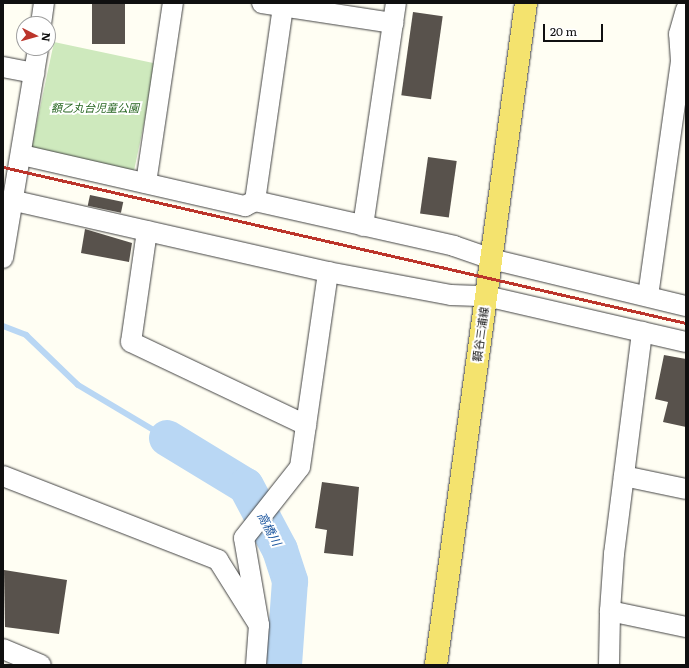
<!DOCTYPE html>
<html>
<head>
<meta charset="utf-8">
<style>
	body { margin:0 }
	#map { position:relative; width:689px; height:668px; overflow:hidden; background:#fffef3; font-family:Literata,"Noto Sans JP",serif }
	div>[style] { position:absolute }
	.green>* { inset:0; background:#cee9bd; transform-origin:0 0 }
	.stream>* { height:6px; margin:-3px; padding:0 3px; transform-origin:3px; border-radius:3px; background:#b9d7f4 }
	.river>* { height:36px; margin:-18px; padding:0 18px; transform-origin:18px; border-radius:18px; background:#b9d7f4 }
	.building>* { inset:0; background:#58524c; transform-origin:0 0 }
	.roads { filter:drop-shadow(0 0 1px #434343) drop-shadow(0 0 1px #434343) }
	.minor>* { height:20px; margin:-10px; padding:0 10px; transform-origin:10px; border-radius:10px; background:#fff }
	.major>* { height:22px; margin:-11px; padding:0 11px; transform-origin:11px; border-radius:11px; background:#f4e36e }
	.rail>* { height:3px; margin:-1.5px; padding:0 1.5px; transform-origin:1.5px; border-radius:1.5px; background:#bc352b }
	span { translate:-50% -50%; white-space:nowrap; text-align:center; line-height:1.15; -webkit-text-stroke:4px #fff; paint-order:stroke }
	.park-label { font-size:11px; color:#276621; font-style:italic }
	.street-label { font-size:11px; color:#101010 }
	.water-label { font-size:12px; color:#1c569f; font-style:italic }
	.frame { position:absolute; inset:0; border:4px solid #101010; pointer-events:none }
	.north { position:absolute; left:16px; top:16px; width:40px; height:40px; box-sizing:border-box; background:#fff; border:1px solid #9f9f9f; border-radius:50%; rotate:96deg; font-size:11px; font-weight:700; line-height:16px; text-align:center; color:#101010 }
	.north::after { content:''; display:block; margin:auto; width:14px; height:18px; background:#bc352b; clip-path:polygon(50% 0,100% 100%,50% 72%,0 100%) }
	.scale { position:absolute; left:543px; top:24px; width:60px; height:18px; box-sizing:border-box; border:2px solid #101010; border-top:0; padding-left:5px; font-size:12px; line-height:14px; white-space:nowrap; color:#101010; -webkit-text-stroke:3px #fff; paint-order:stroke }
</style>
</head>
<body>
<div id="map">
	<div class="green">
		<i style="left:54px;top:42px;width:105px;height:110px;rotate:12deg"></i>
	</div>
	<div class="stream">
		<i style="left:3px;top:326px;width:25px;rotate:21deg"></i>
		<i style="left:26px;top:335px;width:72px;rotate:43.9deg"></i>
		<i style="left:78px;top:385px;width:104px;rotate:30.8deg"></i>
	</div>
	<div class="river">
		<i style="left:167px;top:438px;width:92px;rotate:31.3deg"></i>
		<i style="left:246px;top:486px;width:72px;rotate:62deg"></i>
		<i style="left:280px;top:550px;width:33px;rotate:72deg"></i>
		<i style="left:290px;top:581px;width:84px;rotate:94.1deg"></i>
	</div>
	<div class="building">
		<i style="left:92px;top:3px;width:33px;height:41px"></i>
		<i style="left:413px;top:12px;width:30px;height:84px;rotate:8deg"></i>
		<i style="left:428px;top:157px;width:29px;height:57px;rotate:8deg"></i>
		<i style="left:90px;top:195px;width:34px;height:11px;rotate:12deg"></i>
		<i style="clip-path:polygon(85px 229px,132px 243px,129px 262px,81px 253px)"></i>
		<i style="clip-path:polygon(664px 355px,686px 359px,686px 427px,663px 422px,668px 402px,655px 399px)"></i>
		<i style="clip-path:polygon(322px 482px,359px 487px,353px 556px,324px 553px,327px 530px,315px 528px)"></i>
		<i style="clip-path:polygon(4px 570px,67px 580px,59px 634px,5px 627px)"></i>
	</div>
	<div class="roads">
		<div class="minor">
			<i style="left:262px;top:3px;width:133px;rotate:8.7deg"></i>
			<i style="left:41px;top:24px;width:21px;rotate:-82deg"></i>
			<i style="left:3px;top:67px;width:32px;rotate:11deg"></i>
			<i style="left:22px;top:155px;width:229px;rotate:12.9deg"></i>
			<i style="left:245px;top:206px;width:11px;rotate:-27deg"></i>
			<i style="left:255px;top:201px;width:204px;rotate:12.7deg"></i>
			<i style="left:454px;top:246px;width:39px;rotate:19deg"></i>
			<i style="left:491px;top:259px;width:201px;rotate:13.6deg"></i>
			<i style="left:146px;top:183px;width:182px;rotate:-81.5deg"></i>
			<i style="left:15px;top:201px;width:321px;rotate:12.8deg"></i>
			<i style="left:328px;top:272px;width:125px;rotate:10.6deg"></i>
			<i style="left:451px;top:295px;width:35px;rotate:2deg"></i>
			<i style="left:486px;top:296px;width:205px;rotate:13deg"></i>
			<i style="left:255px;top:201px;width:197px;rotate:-81.8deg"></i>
			<i style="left:363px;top:226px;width:225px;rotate:-81.6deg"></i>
			<i style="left:147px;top:231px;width:112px;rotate:98.2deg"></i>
			<i style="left:131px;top:342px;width:194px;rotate:25.4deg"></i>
			<i style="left:3px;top:258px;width:213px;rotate:-80.5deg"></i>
			<i style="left:648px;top:296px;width:237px;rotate:-82deg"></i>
			<i style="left:681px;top:61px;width:27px;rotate:-94deg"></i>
			<i style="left:679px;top:34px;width:25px;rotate:-74deg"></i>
			<i style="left:3px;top:476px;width:231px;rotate:21.3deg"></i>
			<i style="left:218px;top:560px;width:77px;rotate:57.8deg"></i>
			<i style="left:259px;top:625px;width:40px;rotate:94.3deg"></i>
			<i style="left:624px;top:476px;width:63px;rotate:11.8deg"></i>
			<i style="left:610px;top:611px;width:57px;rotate:-86deg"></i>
			<i style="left:614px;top:554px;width:224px;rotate:-82.8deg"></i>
			<i style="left:259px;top:625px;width:88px;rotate:-99.8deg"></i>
			<i style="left:244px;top:538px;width:90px;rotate:-51.7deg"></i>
			<i style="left:300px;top:467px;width:197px;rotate:-81.8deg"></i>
			<i style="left:3px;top:649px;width:41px;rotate:22.8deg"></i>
			<i style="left:609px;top:665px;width:54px;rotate:-88.9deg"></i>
			<i style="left:610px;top:611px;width:78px;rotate:11.9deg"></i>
		</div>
		<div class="major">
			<i style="left:436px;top:665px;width:668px;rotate:-82.26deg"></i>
		</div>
	</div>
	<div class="rail">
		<i style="left:3px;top:167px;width:701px;rotate:12.87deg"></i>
	</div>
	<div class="park-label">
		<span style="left:95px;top:107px">額乙丸台児童公園</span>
	</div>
	<div class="street-label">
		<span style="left:480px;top:334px;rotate:-82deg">額谷三浦線</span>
	</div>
	<div class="water-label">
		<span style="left:269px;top:529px;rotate:62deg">高橋川</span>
	</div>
	<div class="frame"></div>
	<div class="north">N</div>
	<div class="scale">20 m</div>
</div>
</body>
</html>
